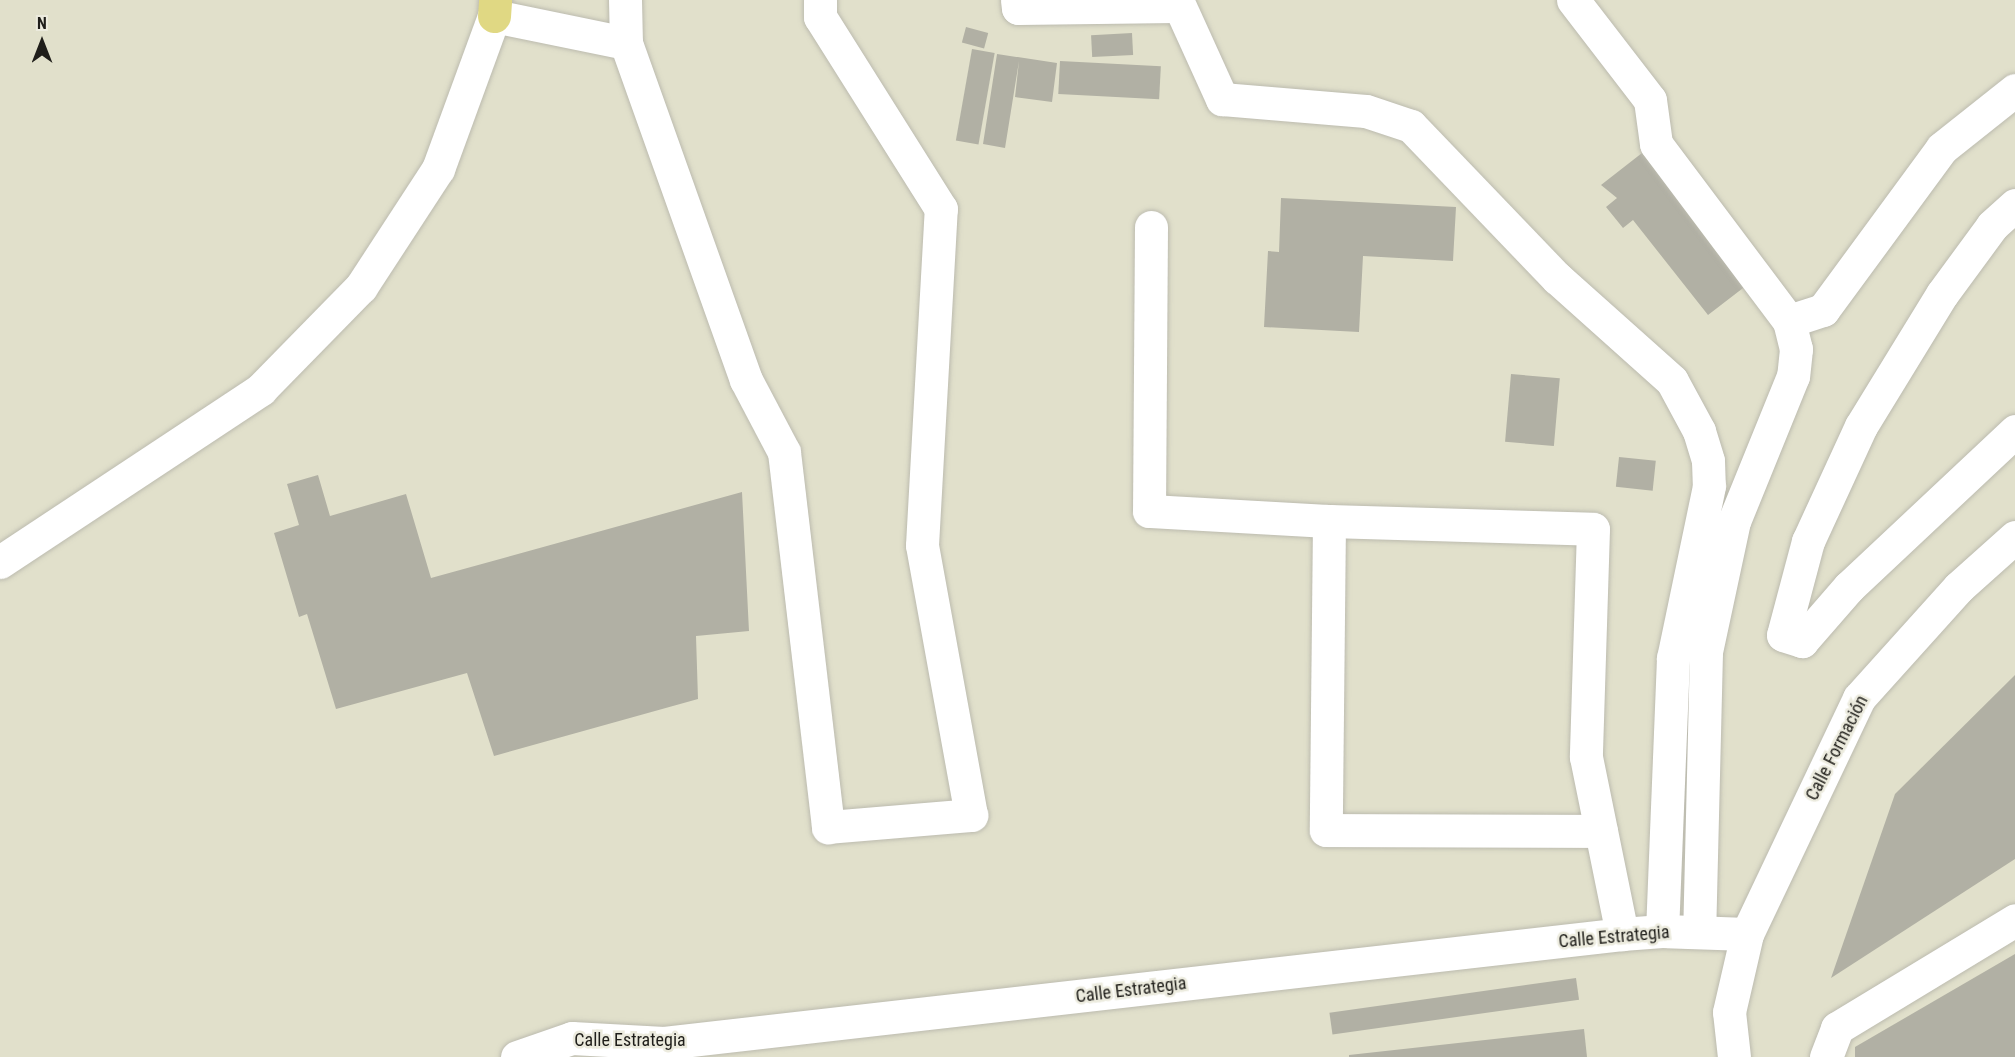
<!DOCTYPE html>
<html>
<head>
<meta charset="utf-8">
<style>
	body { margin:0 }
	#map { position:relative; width:2015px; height:1057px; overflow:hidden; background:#ecebde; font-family:"Roboto Condensed",sans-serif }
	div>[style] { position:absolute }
	.built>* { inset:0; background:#e1e0cb; transform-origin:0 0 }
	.building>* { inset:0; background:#b1b0a4; transform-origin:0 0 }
	.roads { filter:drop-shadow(0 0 2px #bcbbaf) drop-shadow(0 0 2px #bcbbaf) }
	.minor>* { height:33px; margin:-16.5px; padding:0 16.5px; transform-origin:16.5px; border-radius:16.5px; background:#fff }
	.highway>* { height:33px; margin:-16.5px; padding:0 16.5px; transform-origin:16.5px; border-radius:16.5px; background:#e0d883 }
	span { translate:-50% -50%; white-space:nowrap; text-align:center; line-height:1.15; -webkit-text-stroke:5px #ecebde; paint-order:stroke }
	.street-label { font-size:18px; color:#1f1e1a }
	.north { position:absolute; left:12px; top:12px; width:60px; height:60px; -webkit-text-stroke:4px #ecebde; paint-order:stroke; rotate:0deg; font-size:16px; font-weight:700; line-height:24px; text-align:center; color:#1f1e1a }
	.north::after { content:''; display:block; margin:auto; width:21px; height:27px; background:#1f1e1a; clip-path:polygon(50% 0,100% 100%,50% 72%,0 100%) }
</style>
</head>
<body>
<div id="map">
	<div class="built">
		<i style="left:0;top:0;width:2015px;height:1057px"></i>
	</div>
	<div class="building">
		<i style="left:966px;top:27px;width:23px;height:16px;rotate:15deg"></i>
		<i style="left:1132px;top:33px;width:22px;height:41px;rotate:87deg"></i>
		<i style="left:972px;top:49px;width:23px;height:93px;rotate:10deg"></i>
		<i style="clip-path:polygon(997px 54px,1057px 63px,1052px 102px,1015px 97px,1019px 61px,1005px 148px,983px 144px)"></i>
		<i style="left:1060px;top:61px;width:101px;height:33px;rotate:3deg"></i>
		<i style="clip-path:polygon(1642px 153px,1747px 285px,1708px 315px,1633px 220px,1623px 228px,1606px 207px,1617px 198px,1601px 185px)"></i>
		<i style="clip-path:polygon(1281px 198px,1456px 207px,1453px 261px,1363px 256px,1359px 332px,1264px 327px,1268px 251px,1279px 252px)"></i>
		<i style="left:1511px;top:374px;width:49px;height:68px;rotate:5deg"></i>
		<i style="left:1619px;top:457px;width:37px;height:30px;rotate:6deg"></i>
		<i style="clip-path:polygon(318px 475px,330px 516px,406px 494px,431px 578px,742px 492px,749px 631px,696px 636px,698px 699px,494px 756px,467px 673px,336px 709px,307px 614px,299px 617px,274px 533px,299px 525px,287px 484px)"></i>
		<i style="clip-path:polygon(2015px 675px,2015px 859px,1831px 978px,1895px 794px)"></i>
		<i style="clip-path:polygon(2015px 954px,2015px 1057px,1855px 1057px,1855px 1047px)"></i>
		<i style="left:1576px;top:978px;width:22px;height:249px;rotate:82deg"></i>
		<i style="clip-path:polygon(1584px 1029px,1587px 1057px,1349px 1057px,1349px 1055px)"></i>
	</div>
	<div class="roads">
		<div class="minor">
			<i style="left:625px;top:0;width:43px;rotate:88.7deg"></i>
			<i style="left:626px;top:43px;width:358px;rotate:70.4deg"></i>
			<i style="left:746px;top:380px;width:81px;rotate:62.2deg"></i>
			<i style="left:784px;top:452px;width:378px;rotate:83.3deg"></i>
			<i style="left:828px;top:827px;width:144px;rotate:-4.8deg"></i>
			<i style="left:971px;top:815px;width:274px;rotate:-100.3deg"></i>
			<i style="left:922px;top:545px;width:337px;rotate:-86.8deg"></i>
			<i style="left:941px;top:209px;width:227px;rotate:-122.2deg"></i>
			<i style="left:820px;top:17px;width:17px;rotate:-90deg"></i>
			<i style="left:1017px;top:0;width:8px;rotate:83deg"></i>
			<i style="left:1018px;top:8px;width:158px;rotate:-0.7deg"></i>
			<i style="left:1177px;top:0;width:109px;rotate:65.6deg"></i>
			<i style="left:1222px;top:99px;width:144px;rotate:4.8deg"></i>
			<i style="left:1366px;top:111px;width:47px;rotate:18.4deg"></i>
			<i style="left:1411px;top:126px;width:211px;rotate:46.2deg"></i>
			<i style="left:1557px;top:278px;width:154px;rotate:41.8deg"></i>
			<i style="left:1672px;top:381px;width:57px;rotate:61.6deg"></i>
			<i style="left:1699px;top:431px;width:31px;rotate:73deg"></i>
			<i style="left:1708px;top:461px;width:25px;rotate:88deg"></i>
			<i style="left:1709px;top:486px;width:176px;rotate:101.8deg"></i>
			<i style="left:1673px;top:658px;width:273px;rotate:92.3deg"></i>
			<i style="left:1573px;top:0;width:126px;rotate:52.4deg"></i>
			<i style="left:1650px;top:100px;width:44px;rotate:82.2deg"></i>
			<i style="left:1656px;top:144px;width:221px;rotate:53.1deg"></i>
			<i style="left:1789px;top:321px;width:29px;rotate:76deg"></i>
			<i style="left:1796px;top:349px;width:27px;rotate:96deg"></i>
			<i style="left:1793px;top:376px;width:157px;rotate:112.1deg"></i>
			<i style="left:1734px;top:521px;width:134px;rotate:102.1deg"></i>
			<i style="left:1706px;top:652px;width:280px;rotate:91.4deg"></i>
			<i style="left:2015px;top:205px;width:31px;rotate:138deg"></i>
			<i style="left:1992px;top:226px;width:84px;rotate:126.3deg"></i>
			<i style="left:1942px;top:294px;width:155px;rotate:121.5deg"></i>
			<i style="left:1861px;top:426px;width:127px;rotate:114.7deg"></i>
			<i style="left:1808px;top:541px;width:97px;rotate:104.9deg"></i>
			<i style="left:1783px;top:635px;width:20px;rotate:18deg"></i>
			<i style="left:1802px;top:641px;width:72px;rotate:-49deg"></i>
			<i style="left:1849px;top:587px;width:228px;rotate:-43.2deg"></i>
			<i style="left:1151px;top:227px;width:284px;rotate:90.4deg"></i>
			<i style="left:1149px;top:511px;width:180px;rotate:3.2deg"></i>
			<i style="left:1329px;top:521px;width:309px;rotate:90.6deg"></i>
			<i style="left:1326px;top:830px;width:275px;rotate:0.2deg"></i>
			<i style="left:1789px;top:321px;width:36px;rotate:-18deg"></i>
			<i style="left:1823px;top:310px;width:201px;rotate:-53.7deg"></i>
			<i style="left:1942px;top:148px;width:93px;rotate:-38.5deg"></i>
			<i style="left:1329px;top:521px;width:264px;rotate:1.7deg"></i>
			<i style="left:1593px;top:529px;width:228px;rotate:91.8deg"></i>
			<i style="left:1586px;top:757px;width:181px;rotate:78.5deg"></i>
			<i style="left:0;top:562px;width:313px;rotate:-33.5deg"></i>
			<i style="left:261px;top:389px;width:143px;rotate:-45.6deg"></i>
			<i style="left:361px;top:287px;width:141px;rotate:-56.9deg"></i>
			<i style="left:438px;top:169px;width:163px;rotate:-69.9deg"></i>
			<i style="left:494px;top:16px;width:135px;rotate:11.6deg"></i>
			<i style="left:517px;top:1057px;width:58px;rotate:-19.1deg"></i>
			<i style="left:572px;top:1038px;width:92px;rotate:3.1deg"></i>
			<i style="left:664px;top:1043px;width:964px;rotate:-6.49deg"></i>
			<i style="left:1622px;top:934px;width:40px;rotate:-4.3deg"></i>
			<i style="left:1662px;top:931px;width:85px;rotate:2deg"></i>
			<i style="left:1734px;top:1057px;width:45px;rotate:-96.3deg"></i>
			<i style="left:1729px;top:1012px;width:80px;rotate:-77deg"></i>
			<i style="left:1747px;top:934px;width:261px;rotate:-64.6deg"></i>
			<i style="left:1859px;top:698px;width:149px;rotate:-48deg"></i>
			<i style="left:1959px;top:587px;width:75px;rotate:-41.8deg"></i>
			<i style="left:1826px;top:1057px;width:31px;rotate:-69deg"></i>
			<i style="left:1837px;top:1028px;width:208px;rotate:-31.2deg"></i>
		</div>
		<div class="highway">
			<i style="left:494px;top:16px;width:16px;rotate:-86deg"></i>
		</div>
	</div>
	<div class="street-label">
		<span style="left:1837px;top:748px;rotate:-63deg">Calle Formación</span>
		<span style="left:1614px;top:937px;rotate:-5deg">Calle Estrategia</span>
		<span style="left:1131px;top:990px;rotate:-7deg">Calle Estrategia</span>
		<span style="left:630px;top:1040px">Calle Estrategia</span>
	</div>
	<div class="north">N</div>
</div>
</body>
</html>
